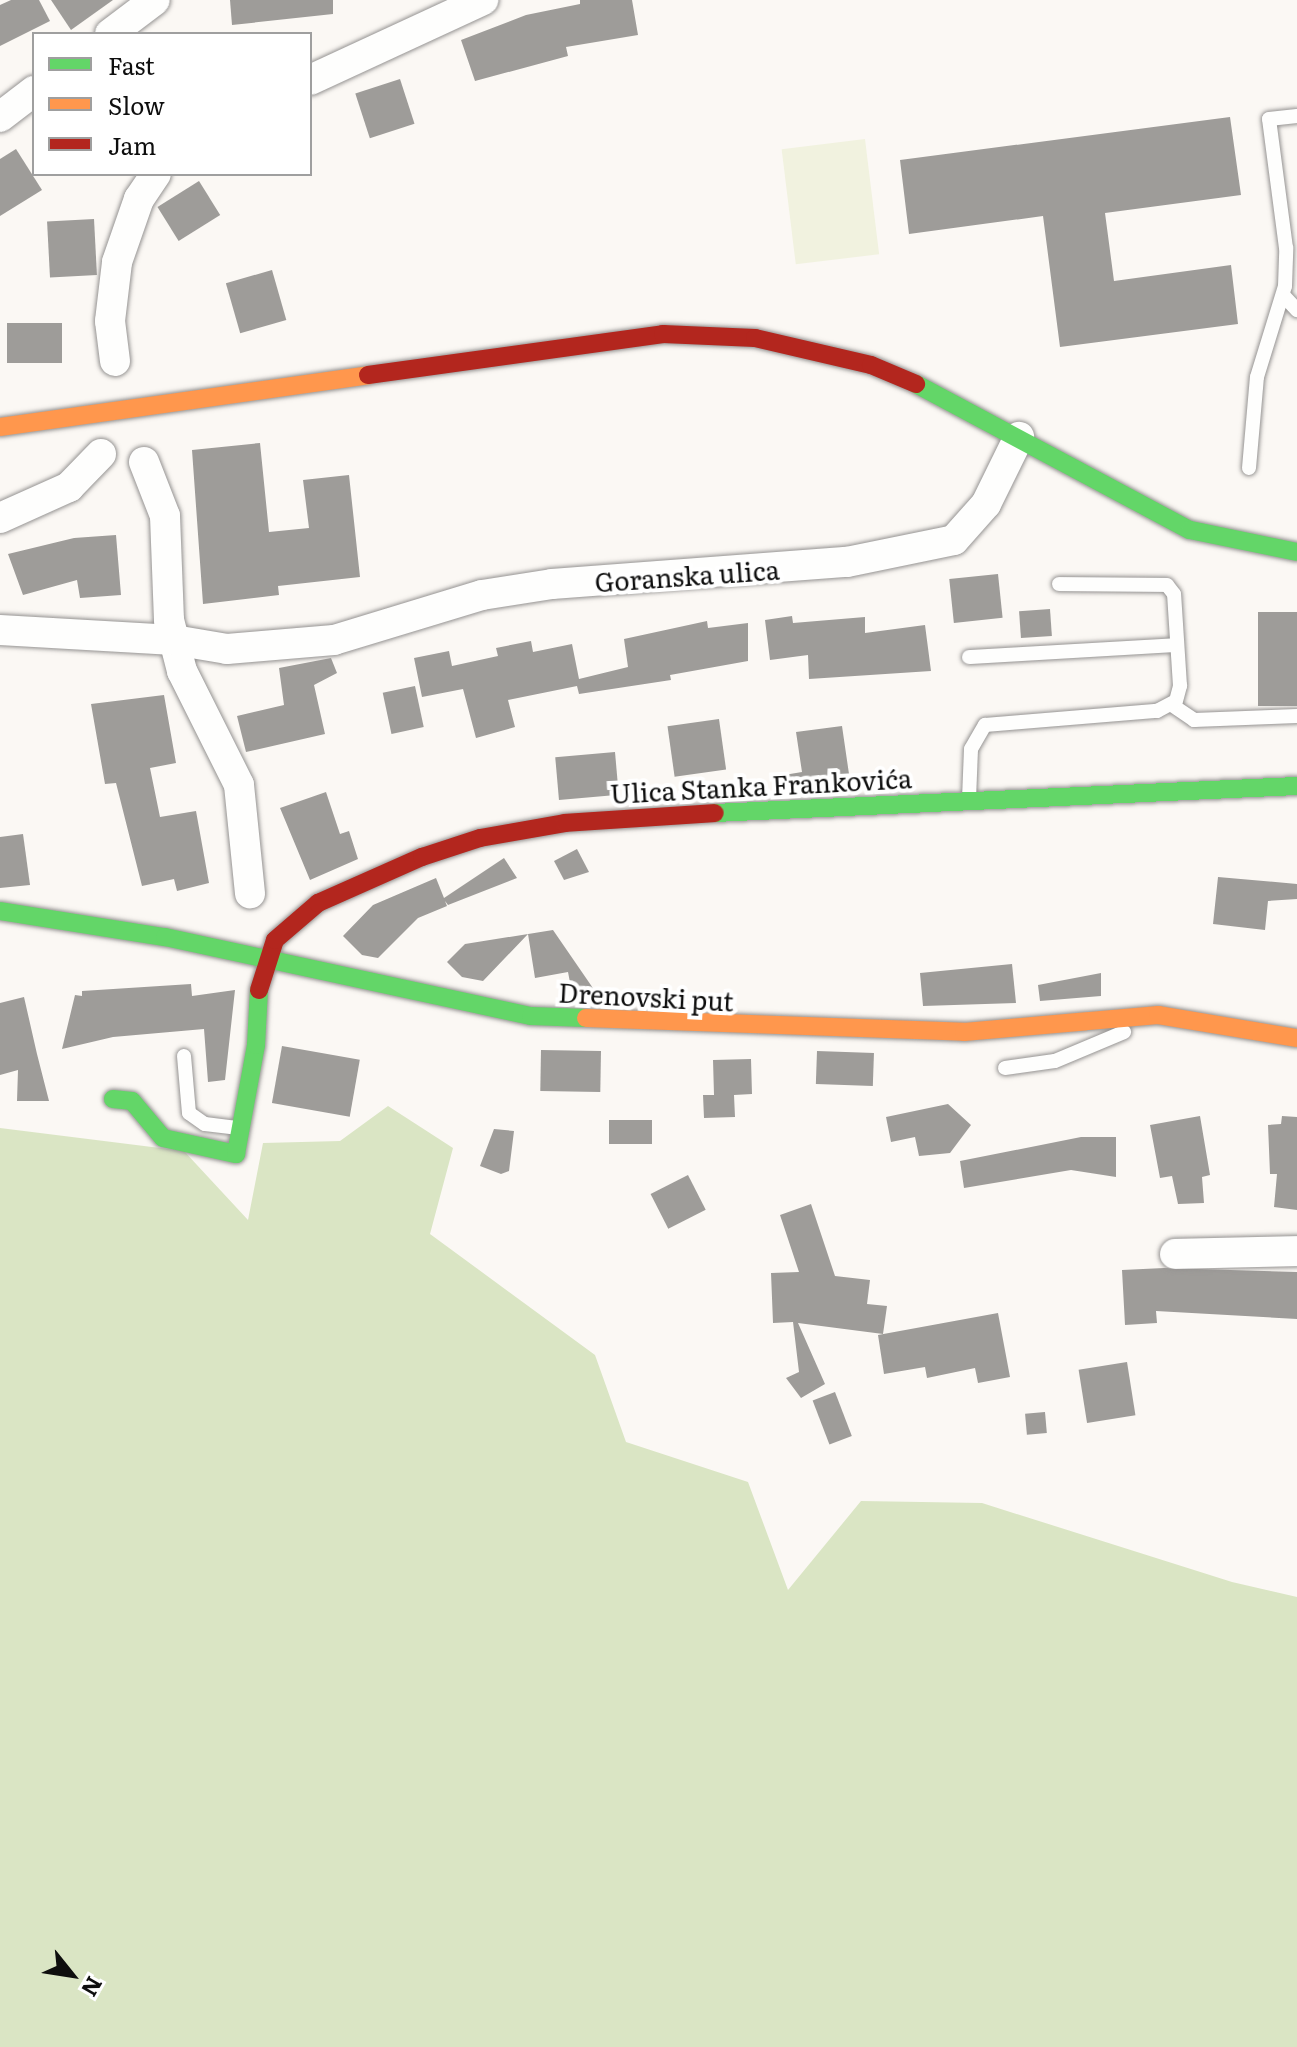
<!DOCTYPE html>
<html>
<head>
<meta charset="utf-8">
<style>
	body { margin:0 }
	#map { position:relative; width:1297px; height:2047px; overflow:hidden; background:#fbf8f4; font-family:Literata,serif }
	div>[style] { position:absolute }
	.forest>* { inset:0; background:#dae5c4 }
	.pitch>* { inset:0; background:#f1f2df; transform-origin:0 0 }
	.building>* { inset:0; background:#9e9c99; transform-origin:0 0 }
	.roads { filter:drop-shadow(0 0 2px #959392) drop-shadow(0 0 2px #959392) }
	.lane>* { height:14px; margin:-7px; padding:0 7px; transform-origin:7px; border-radius:7px; background:#fefefd }
	.street>* { height:30px; margin:-15px; padding:0 15px; transform-origin:15px; border-radius:15px; background:#fefefd }
	.fast>* { height:18px; margin:-9px; padding:0 9px; transform-origin:9px; border-radius:9px; background:#63d668 }
	.slow>* { height:18px; margin:-9px; padding:0 9px; transform-origin:9px; border-radius:9px; background:#ff974d }
	.jam>* { height:18px; margin:-9px; padding:0 9px; transform-origin:9px; border-radius:9px; background:#b3261e }
	span { translate:-50% -50%; white-space:nowrap; text-align:center; line-height:1.15; -webkit-text-stroke:8px #fff; paint-order:stroke }
	.street-label { font-size:26px; color:#0e0e0e }
	.legend { position:absolute; left:32px; top:32px; width:280px; height:144px; box-sizing:border-box; background:#fff; border:2px solid #9f9f9f; margin:0; padding:10px 14px; list-style:none; font-size:24px; color:#0e0e0e }
	.legend li { display:flex; align-items:center; gap:16px; height:40px }
	.legend b { width:40px; border:2px solid #9f9f9f }
	.north { position:absolute; left:32px; top:1935px; width:80px; height:80px; -webkit-text-stroke:6px #fff; paint-order:stroke; rotate:120deg; font-size:22px; font-weight:700; line-height:32px; text-align:center; color:#0e0e0e }
	.north::after { content:''; display:block; margin:auto; width:28px; height:36px; background:#0e0e0e; clip-path:polygon(50% 0,100% 100%,50% 72%,0 100%) }
</style>
</head>
<body>
<div id="map">
	<div class="forest">
		<i style="clip-path:polygon(388px 1106px,453px 1148px,430px 1234px,595px 1355px,626px 1442px,748px 1482px,788px 1590px,861px 1501px,982px 1503px,1232px 1582px,1297px 1597px,1297px 2047px,0 2047px,0 1128px,184px 1151px,248px 1220px,263px 1143px,340px 1141px)"></i>
	</div>
	<div class="pitch">
		<i style="left:865px;top:139px;width:116px;height:84px;rotate:83deg"></i>
	</div>
	<div class="building">
		<i style="clip-path:polygon(11px 0,39px 0,50px 21px,0 46px,0 5px)"></i>
		<i style="clip-path:polygon(51px 0,113px 0,71px 30px)"></i>
		<i style="clip-path:polygon(230px 0,333px 0,333px 14px,232px 25px)"></i>
		<i style="clip-path:polygon(580px 0,632px 0,638px 35px,566px 47px,568px 56px,475px 81px,461px 40px,526px 15px,580px 4px)"></i>
		<i style="left:400px;top:79px;width:47px;height:47px;rotate:72deg"></i>
		<i style="clip-path:polygon(1230px 117px,1241px 195px,1105px 213px,1114px 281px,1231px 265px,1238px 324px,1060px 347px,1043px 216px,909px 234px,900px 160px)"></i>
		<i style="clip-path:polygon(16px 149px,42px 190px,0 216px,0 159px)"></i>
		<i style="left:199px;top:181px;width:40px;height:49px;rotate:58deg"></i>
		<i style="left:94px;top:219px;width:56px;height:47px;rotate:87deg"></i>
		<i style="left:272px;top:270px;width:52px;height:48px;rotate:74deg"></i>
		<i style="left:62px;top:323px;width:40px;height:55px;rotate:90deg"></i>
		<i style="clip-path:polygon(260px 443px,269px 532px,309px 528px,303px 480px,349px 475px,360px 577px,278px 586px,279px 595px,203px 604px,192px 450px)"></i>
		<i style="clip-path:polygon(116px 535px,121px 595px,80px 598px,77px 580px,23px 595px,8px 554px,74px 538px)"></i>
		<i style="left:998px;top:574px;width:44px;height:49px;rotate:84deg"></i>
		<i style="left:1050px;top:609px;width:27px;height:31px;rotate:86deg"></i>
		<i style="left:1297px;top:612px;width:94px;height:39px;rotate:90deg"></i>
		<i style="clip-path:polygon(792px 616px,793px 623px,865px 617px,865px 633px,925px 625px,931px 671px,809px 679px,808px 655px,770px 660px,765px 620px)"></i>
		<i style="clip-path:polygon(707px 621px,708px 628px,748px 623px,748px 661px,670px 675px,671px 680px,579px 694px,577px 686px,508px 700px,515px 727px,476px 738px,463px 689px,422px 697px,414px 658px,449px 651px,452px 666px,498px 656px,496px 648px,531px 641px,533px 652px,572px 644px,579px 679px,628px 667px,624px 639px)"></i>
		<i style="clip-path:polygon(331px 658px,337px 673px,314px 685px,325px 734px,246px 752px,237px 716px,284px 705px,279px 668px)"></i>
		<i style="left:415px;top:686px;width:42px;height:33px;rotate:78deg"></i>
		<i style="clip-path:polygon(164px 695px,176px 763px,150px 768px,160px 817px,196px 811px,209px 883px,177px 891px,174px 879px,142px 886px,116px 783px,105px 784px,91px 704px)"></i>
		<i style="left:719px;top:719px;width:51px;height:52px;rotate:82deg"></i>
		<i style="clip-path:polygon(842px 726px,849px 774px,822px 778px,823px 784px,786px 785px,784px 775px,802px 772px,796px 732px)"></i>
		<i style="left:615px;top:752px;width:43px;height:60px;rotate:85deg"></i>
		<i style="clip-path:polygon(326px 792px,340px 834px,349px 831px,358px 859px,310px 880px,280px 808px)"></i>
		<i style="clip-path:polygon(23px 834px,30px 885px,0 888px,0 837px)"></i>
		<i style="clip-path:polygon(577px 849px,589px 872px,564px 880px,554px 861px)"></i>
		<i style="clip-path:polygon(504px 858px,517px 878px,448px 905px,445px 901px,447px 906px,418px 918px,378px 958px,362px 955px,343px 936px,373px 905px,436px 878px,444px 898px)"></i>
		<i style="clip-path:polygon(1218px 877px,1297px 884px,1297px 899px,1268px 901px,1265px 930px,1213px 924px)"></i>
		<i style="clip-path:polygon(553px 930px,597px 994px,572px 993px,568px 972px,535px 978px,528px 934px,483px 981px,462px 977px,447px 962px,465px 944px)"></i>
		<i style="clip-path:polygon(1012px 964px,1016px 1003px,923px 1006px,920px 973px)"></i>
		<i style="clip-path:polygon(1101px 973px,1101px 996px,1040px 1001px,1038px 985px)"></i>
		<i style="clip-path:polygon(191px 984px,192px 996px,235px 990px,225px 1080px,208px 1082px,204px 1029px,113px 1037px,62px 1049px,75px 995px,82px 996px,82px 991px)"></i>
		<i style="clip-path:polygon(24px 997px,37px 1054px,49px 1101px,17px 1101px,18px 1070px,0 1075px,0 1003px)"></i>
		<i style="left:282px;top:1046px;width:79px;height:58px;rotate:10deg"></i>
		<i style="left:541px;top:1050px;width:60px;height:41px;rotate:1deg"></i>
		<i style="left:817px;top:1051px;width:57px;height:33px;rotate:2deg"></i>
		<i style="clip-path:polygon(751px 1059px,752px 1094px,734px 1095px,735px 1117px,704px 1118px,703px 1095px,714px 1095px,713px 1060px)"></i>
		<i style="clip-path:polygon(948px 1104px,971px 1125px,950px 1153px,919px 1156px,915px 1137px,891px 1142px,886px 1117px)"></i>
		<i style="clip-path:polygon(1200px 1116px,1210px 1175px,1202px 1177px,1204px 1203px,1178px 1204px,1172px 1176px,1160px 1178px,1150px 1125px)"></i>
		<i style="clip-path:polygon(1282px 1116px,1297px 1117px,1297px 1210px,1274px 1207px,1277px 1174px,1270px 1174px,1268px 1125px,1281px 1124px)"></i>
		<i style="left:652px;top:1120px;width:24px;height:43px;rotate:90deg"></i>
		<i style="clip-path:polygon(494px 1129px,514px 1131px,509px 1171px,501px 1174px,480px 1166px)"></i>
		<i style="clip-path:polygon(1081px 1137px,1116px 1137px,1116px 1177px,1071px 1170px,964px 1188px,960px 1161px)"></i>
		<i style="left:688px;top:1175px;width:39px;height:42px;rotate:63deg"></i>
		<i style="clip-path:polygon(811px 1204px,835px 1276px,870px 1280px,867px 1304px,887px 1306px,883px 1334px,798px 1323px,825px 1384px,801px 1398px,786px 1378px,799px 1372px,793px 1322px,773px 1323px,771px 1273px,799px 1272px,780px 1215px)"></i>
		<i style="clip-path:polygon(1164px 1268px,1297px 1272px,1297px 1319px,1156px 1311px,1157px 1323px,1125px 1325px,1122px 1270px)"></i>
		<i style="clip-path:polygon(998px 1313px,1010px 1377px,978px 1383px,975px 1368px,927px 1378px,925px 1367px,884px 1374px,878px 1335px)"></i>
		<i style="left:1127px;top:1362px;width:54px;height:49px;rotate:81deg"></i>
		<i style="left:835px;top:1392px;width:47px;height:24px;rotate:69deg"></i>
		<i style="left:1045px;top:1412px;width:21px;height:20px;rotate:85deg"></i>
	</div>
	<div class="roads">
		<div class="lane">
			<i style="left:1283px;top:295px;width:21px;rotate:47deg"></i>
			<i style="left:1249px;top:468px;width:91px;rotate:-85deg"></i>
			<i style="left:1257px;top:377px;width:95px;rotate:-72.9deg"></i>
			<i style="left:1285px;top:286px;width:38px;rotate:-88deg"></i>
			<i style="left:1286px;top:248px;width:130px;rotate:-97.5deg"></i>
			<i style="left:1269px;top:119px;width:28px;rotate:-6deg"></i>
			<i style="left:969px;top:657px;width:208px;rotate:-3.3deg"></i>
			<i style="left:1172px;top:705px;width:27px;rotate:34deg"></i>
			<i style="left:1194px;top:720px;width:103px;rotate:-2.2deg"></i>
			<i style="left:969px;top:799px;width:50px;rotate:-87.7deg"></i>
			<i style="left:971px;top:749px;width:28px;rotate:-60deg"></i>
			<i style="left:985px;top:725px;width:173px;rotate:-4.7deg"></i>
			<i style="left:1157px;top:711px;width:21px;rotate:-28deg"></i>
			<i style="left:1176px;top:701px;width:16px;rotate:-75deg"></i>
			<i style="left:1180px;top:686px;width:92px;rotate:-93.7deg"></i>
			<i style="left:1174px;top:594px;width:11px;rotate:-128deg"></i>
			<i style="left:1167px;top:585px;width:108px;rotate:-179.5deg"></i>
			<i style="left:184px;top:1056px;width:57px;rotate:85deg"></i>
			<i style="left:189px;top:1113px;width:19px;rotate:35deg"></i>
			<i style="left:205px;top:1124px;width:34px;rotate:7deg"></i>
			<i style="left:1005px;top:1068px;width:50px;rotate:-8deg"></i>
			<i style="left:1055px;top:1061px;width:75px;rotate:-22.8deg"></i>
		</div>
		<div class="street">
			<i style="left:110px;top:34px;width:56px;rotate:-37.1deg"></i>
			<i style="left:310px;top:80px;width:191px;rotate:-24.8deg"></i>
			<i style="left:0;top:117px;width:43px;rotate:-37.4deg"></i>
			<i style="left:115px;top:361px;width:40px;rotate:-97.1deg"></i>
			<i style="left:110px;top:321px;width:59px;rotate:-83.2deg"></i>
			<i style="left:117px;top:262px;width:67px;rotate:-70.8deg"></i>
			<i style="left:139px;top:199px;width:30px;rotate:-56deg"></i>
			<i style="left:144px;top:462px;width:58px;rotate:68.7deg"></i>
			<i style="left:165px;top:516px;width:104px;rotate:87.8deg"></i>
			<i style="left:169px;top:620px;width:53px;rotate:75.7deg"></i>
			<i style="left:182px;top:671px;width:127px;rotate:63.4deg"></i>
			<i style="left:239px;top:785px;width:109px;rotate:84.2deg"></i>
			<i style="left:0;top:518px;width:76px;rotate:-24.2deg"></i>
			<i style="left:69px;top:487px;width:46px;rotate:-45.9deg"></i>
			<i style="left:0;top:630px;width:174px;rotate:3.3deg"></i>
			<i style="left:174px;top:640px;width:54px;rotate:9.6deg"></i>
			<i style="left:227px;top:649px;width:107px;rotate:-4.8deg"></i>
			<i style="left:334px;top:640px;width:155px;rotate:-16.9deg"></i>
			<i style="left:482px;top:595px;width:71px;rotate:-8.9deg"></i>
			<i style="left:552px;top:584px;width:296px;rotate:-4.3deg"></i>
			<i style="left:847px;top:562px;width:109px;rotate:-11.6deg"></i>
			<i style="left:954px;top:540px;width:48px;rotate:-48.4deg"></i>
			<i style="left:986px;top:504px;width:75px;rotate:-63.8deg"></i>
			<i style="left:1175px;top:1254px;width:122px;rotate:-1.4deg"></i>
		</div>
		<div class="fast">
			<i style="left:916px;top:384px;width:310px;rotate:28.1deg"></i>
			<i style="left:1190px;top:530px;width:109px;rotate:11.6deg"></i>
			<i style="left:715px;top:813px;width:583px;rotate:-2.66deg"></i>
			<i style="left:0;top:911px;width:167px;rotate:9deg"></i>
			<i style="left:165px;top:937px;width:374px;rotate:12.2deg"></i>
			<i style="left:531px;top:1016px;width:55px;rotate:2.1deg"></i>
			<i style="left:113px;top:1099px;width:19px;rotate:6deg"></i>
			<i style="left:132px;top:1101px;width:48px;rotate:50deg"></i>
			<i style="left:163px;top:1138px;width:75px;rotate:12.4deg"></i>
			<i style="left:236px;top:1154px;width:111px;rotate:-79.6deg"></i>
			<i style="left:256px;top:1045px;width:55px;rotate:-86.9deg"></i>
		</div>
		<div class="slow">
			<i style="left:0;top:427px;width:372px;rotate:-8deg"></i>
			<i style="left:586px;top:1018px;width:378px;rotate:2.1deg"></i>
			<i style="left:964px;top:1032px;width:195px;rotate:-5deg"></i>
			<i style="left:1158px;top:1015px;width:141px;rotate:9.4deg"></i>
		</div>
		<div class="jam">
			<i style="left:368px;top:375px;width:298px;rotate:-7.9deg"></i>
			<i style="left:663px;top:334px;width:92px;rotate:2.5deg"></i>
			<i style="left:755px;top:338px;width:119px;rotate:13.1deg"></i>
			<i style="left:871px;top:365px;width:49px;rotate:22.9deg"></i>
			<i style="left:259px;top:990px;width:52px;rotate:-72.3deg"></i>
			<i style="left:275px;top:940px;width:57px;rotate:-40.7deg"></i>
			<i style="left:318px;top:903px;width:114px;rotate:-23.9deg"></i>
			<i style="left:422px;top:857px;width:61px;rotate:-18.1deg"></i>
			<i style="left:480px;top:838px;width:86px;rotate:-10deg"></i>
			<i style="left:565px;top:823px;width:150px;rotate:-3.8deg"></i>
		</div>
	</div>
	<div class="street-label">
		<span style="left:687px;top:575px;rotate:-4deg">Goranska ulica</span>
		<span style="left:761px;top:785px;rotate:-3deg">Ulica Stanka Frankovića</span>
		<span style="left:646px;top:996px;rotate:3deg">Drenovski put</span>
	</div>
	<ul class="legend">
	<li><b style="height:10px;background:#63d668"></b>Fast</li>
	<li><b style="height:10px;background:#ff974d"></b>Slow</li>
	<li><b style="height:10px;background:#b3261e"></b>Jam</li>
	</ul>
	<div class="north">N</div>
</div>
</body>
</html>
